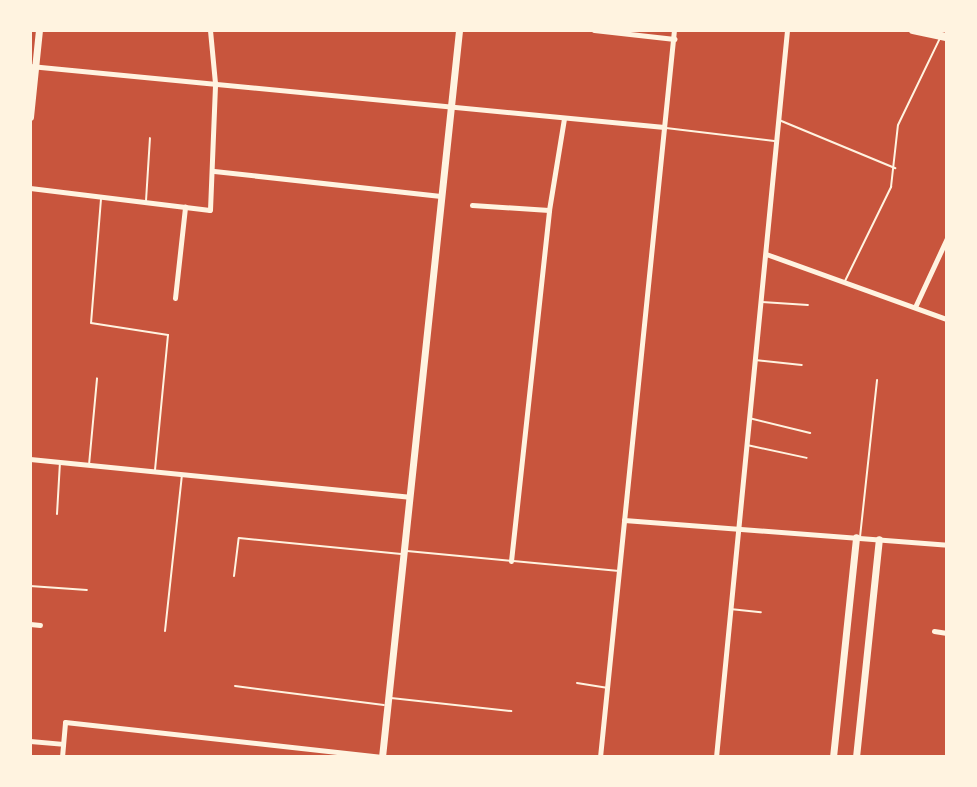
<!DOCTYPE html>
<html>
<head>
<meta charset="utf-8">
<style>
	body { margin:0 }
	#map { position:relative; width:977px; height:787px; overflow:hidden; background:#c8553d; font-family:"DM Sans",sans-serif }
	div>[style] { position:absolute }
	.service>* { height:2px; margin:-1px; padding:0 1px; transform-origin:1px; border-radius:1px; background:#fff3e0 }
	.minor>* { height:5px; margin:-2.5px; padding:0 2.5px; transform-origin:2.5px; border-radius:2.5px; background:#fff3e0 }
	.tertiary>* { height:7px; margin:-3.5px; padding:0 3.5px; transform-origin:3.5px; border-radius:3.5px; background:#fff3e0 }
	.primary>* { height:8px; margin:-4px; padding:0 4px; transform-origin:4px; border-radius:4px; background:#fff3e0 }
	span { translate:-50% -50%; white-space:nowrap; text-align:center; line-height:1.15; -webkit-text-stroke:6px #fff3e0; paint-order:stroke }
	.frame { position:absolute; inset:0; border:32px solid #fff3e0; pointer-events:none }
</style>
</head>
<body>
<div id="map">
	<div class="service">
		<i style="left:779px;top:120px;width:126px;rotate:22.5deg"></i>
		<i style="left:666px;top:128px;width:109px;rotate:6.9deg"></i>
		<i style="left:101px;top:199px;width:124px;rotate:94.6deg"></i>
		<i style="left:91px;top:323px;width:78px;rotate:8.9deg"></i>
		<i style="left:168px;top:335px;width:137px;rotate:95.5deg"></i>
		<i style="left:146px;top:201px;width:63px;rotate:-86.4deg"></i>
		<i style="left:845px;top:281px;width:105px;rotate:-63.9deg"></i>
		<i style="left:891px;top:187px;width:62px;rotate:-83.6deg"></i>
		<i style="left:898px;top:125px;width:97px;rotate:-64.2deg"></i>
		<i style="left:761px;top:302px;width:47px;rotate:3.7deg"></i>
		<i style="left:755px;top:360px;width:47px;rotate:6.1deg"></i>
		<i style="left:749px;top:418px;width:63px;rotate:13.8deg"></i>
		<i style="left:747px;top:445px;width:61px;rotate:12.2deg"></i>
		<i style="left:89px;top:465px;width:87px;rotate:-84.7deg"></i>
		<i style="left:57px;top:514px;width:52px;rotate:-86.7deg"></i>
		<i style="left:860px;top:537px;width:158px;rotate:-83.8deg"></i>
		<i style="left:407px;top:551px;width:213px;rotate:5.4deg"></i>
		<i style="left:234px;top:576px;width:38px;rotate:-83deg"></i>
		<i style="left:239px;top:538px;width:163px;rotate:5.6deg"></i>
		<i style="left:30px;top:586px;width:57px;rotate:4deg"></i>
		<i style="left:730px;top:609px;width:31px;rotate:6deg"></i>
		<i style="left:165px;top:631px;width:157px;rotate:-83.8deg"></i>
		<i style="left:577px;top:683px;width:30px;rotate:9deg"></i>
		<i style="left:235px;top:686px;width:150px;rotate:7.3deg"></i>
		<i style="left:391px;top:698px;width:121px;rotate:6.2deg"></i>
	</div>
	<div class="minor">
		<i style="left:594px;top:30px;width:81px;rotate:6.4deg"></i>
		<i style="left:30px;top:66px;width:637px;rotate:5.5deg"></i>
		<i style="left:214px;top:171px;width:228px;rotate:6.3deg"></i>
		<i style="left:30px;top:188px;width:181px;rotate:7deg"></i>
		<i style="left:210px;top:210px;width:127px;rotate:-87.7deg"></i>
		<i style="left:215px;top:83px;width:53px;rotate:-95.4deg"></i>
		<i style="left:472px;top:205px;width:77px;rotate:3.7deg"></i>
		<i style="left:766px;top:254px;width:192px;rotate:19.8deg"></i>
		<i style="left:175px;top:298px;width:92px;rotate:-83.7deg"></i>
		<i style="left:915px;top:307px;width:76px;rotate:-65.1deg"></i>
		<i style="left:30px;top:459px;width:381px;rotate:5.7deg"></i>
		<i style="left:624px;top:520px;width:324px;rotate:4.4deg"></i>
		<i style="left:511px;top:561px;width:353px;rotate:-83.8deg"></i>
		<i style="left:549px;top:210px;width:93px;rotate:-80.7deg"></i>
		<i style="left:30px;top:624px;width:10px;rotate:6deg"></i>
		<i style="left:934px;top:631px;width:13px;rotate:9deg"></i>
		<i style="left:30px;top:741px;width:33px;rotate:5deg"></i>
		<i style="left:62px;top:757px;width:35px;rotate:-85deg"></i>
		<i style="left:65px;top:722px;width:319px;rotate:6.3deg"></i>
		<i style="left:600px;top:757px;width:731px;rotate:-84.19deg"></i>
		<i style="left:716px;top:757px;width:730px;rotate:-84.42deg"></i>
	</div>
	<div class="tertiary">
		<i style="left:30px;top:117px;width:87px;rotate:-84.1deg"></i>
		<i style="left:382px;top:757px;width:731px;rotate:-83.95deg"></i>
		<i style="left:833px;top:757px;width:221px;rotate:-84deg"></i>
		<i style="left:856px;top:757px;width:219px;rotate:-84deg"></i>
	</div>
	<div class="primary">
		<i style="left:913px;top:30px;width:35px;rotate:12deg"></i>
	</div>
	<div class="frame"></div>
</div>
</body>
</html>
